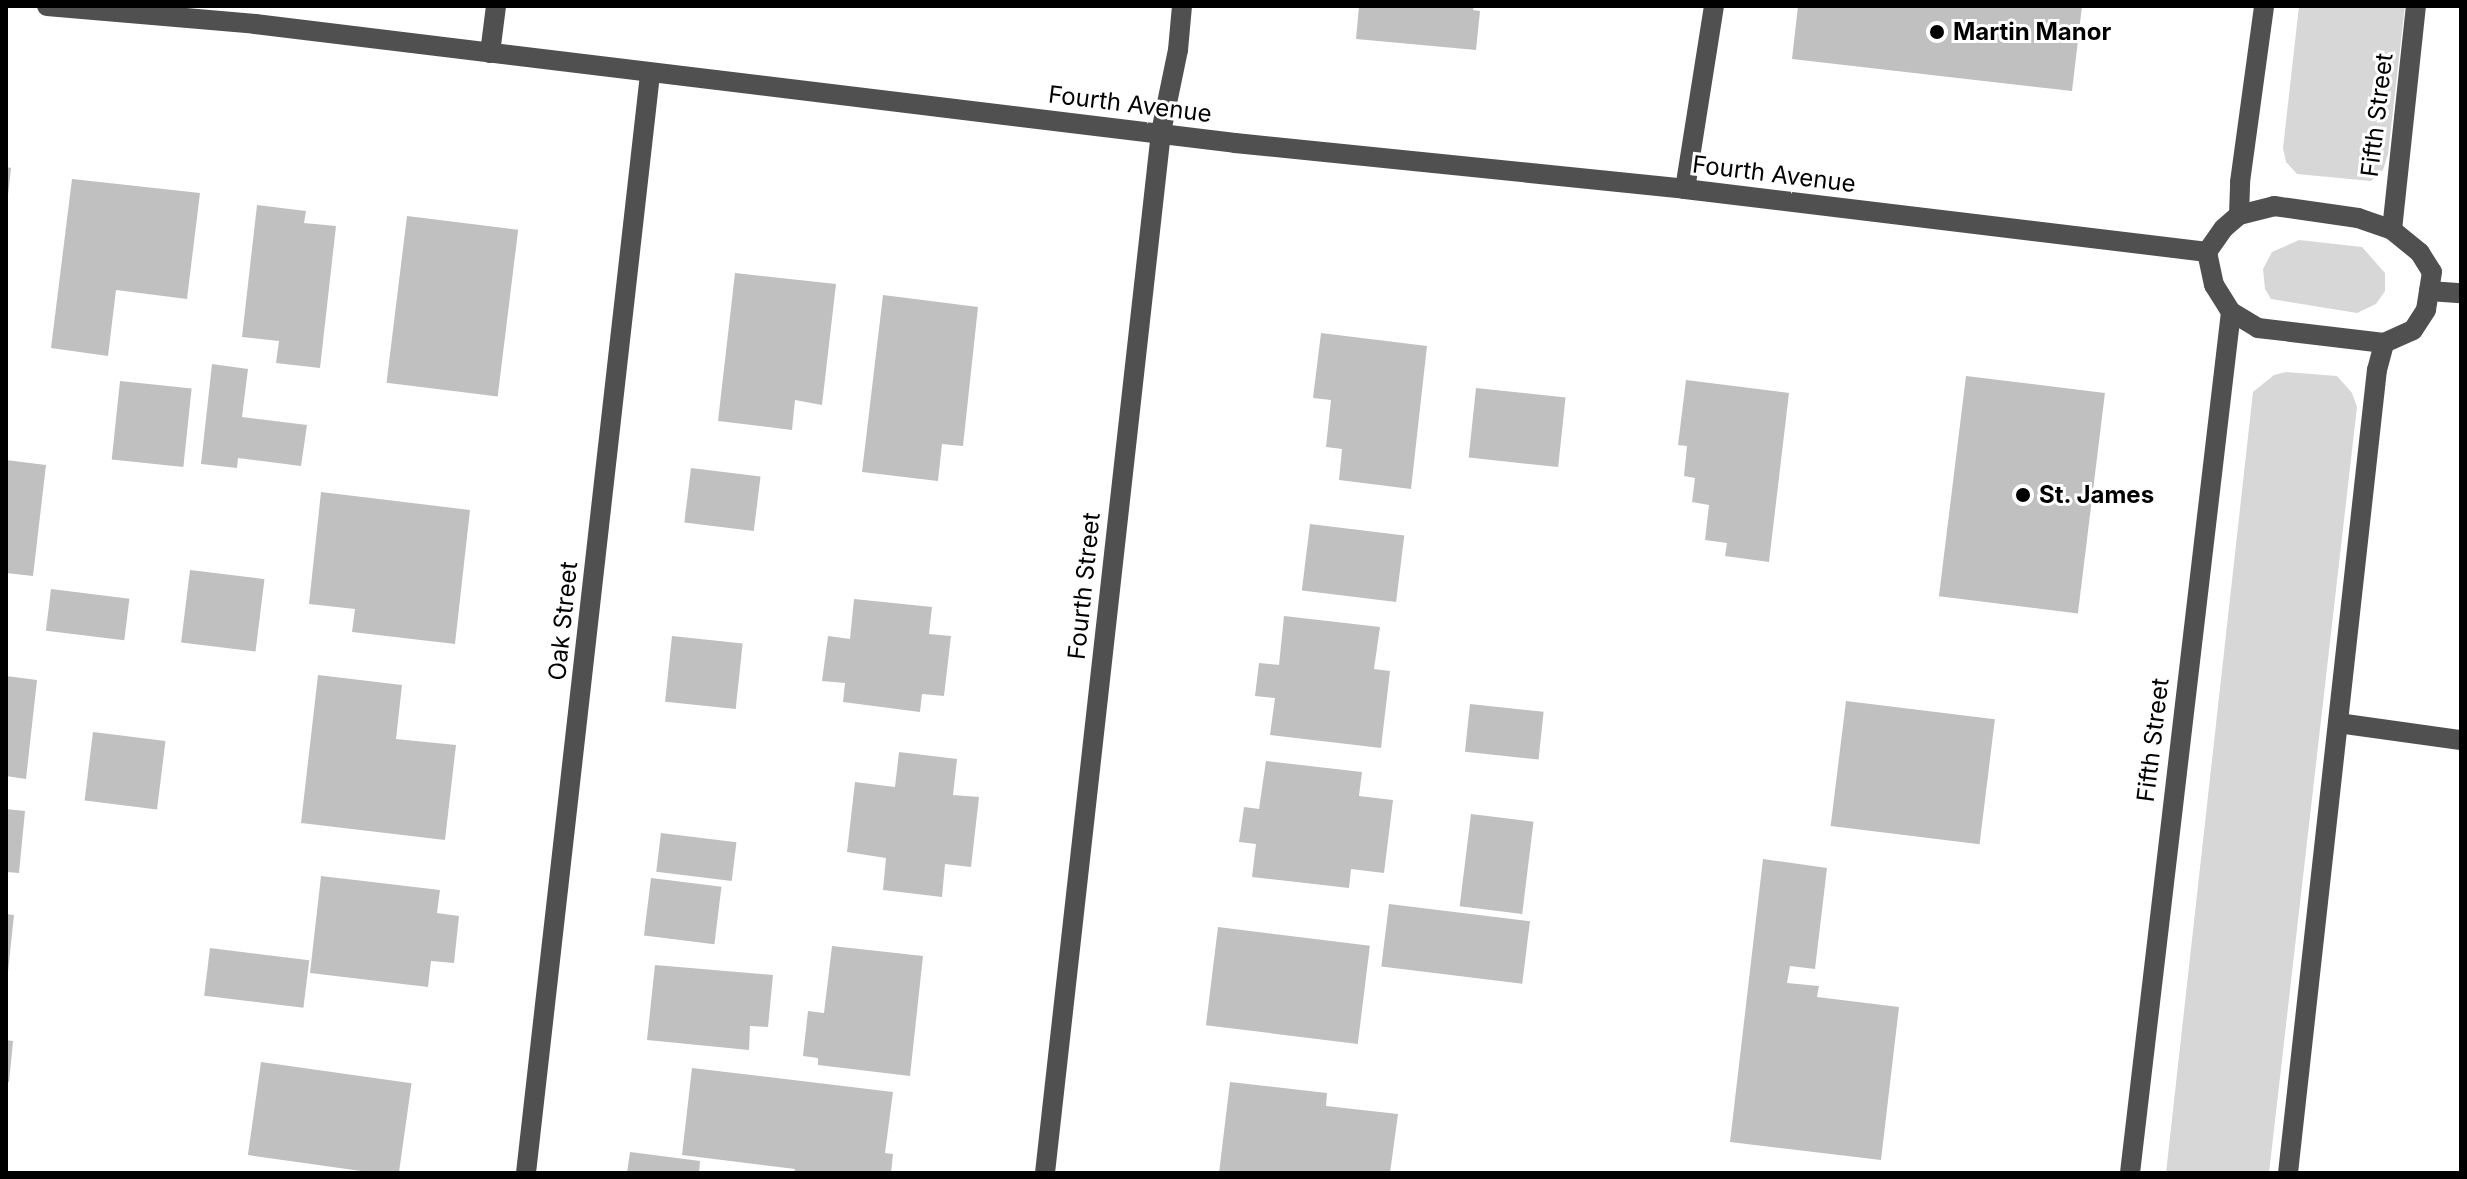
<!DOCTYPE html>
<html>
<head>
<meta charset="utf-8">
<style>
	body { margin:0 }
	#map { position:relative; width:2467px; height:1179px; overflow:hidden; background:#fff; font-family:Inter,sans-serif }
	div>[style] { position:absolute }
	.green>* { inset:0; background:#d7d7d7 }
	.building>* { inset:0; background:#c0c0c0; transform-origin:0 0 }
	.minor>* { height:20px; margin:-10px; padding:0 10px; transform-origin:10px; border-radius:10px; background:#505050 }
	.dots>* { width:22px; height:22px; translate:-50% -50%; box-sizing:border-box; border:4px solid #fff; border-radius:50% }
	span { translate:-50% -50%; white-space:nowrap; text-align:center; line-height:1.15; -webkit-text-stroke:6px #fff; paint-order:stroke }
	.poi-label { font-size:24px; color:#000; font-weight:700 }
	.left { translate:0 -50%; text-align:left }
	.street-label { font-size:24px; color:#000 }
	.frame { position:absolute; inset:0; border:8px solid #000; pointer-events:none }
</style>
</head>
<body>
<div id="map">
	<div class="green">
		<i style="clip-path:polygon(2299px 6px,2405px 6px,2388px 154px,2383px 170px,2371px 181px,2297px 174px,2286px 162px,2283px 148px)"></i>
		<i style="clip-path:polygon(2299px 240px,2362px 247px,2385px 273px,2385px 291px,2376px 304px,2357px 313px,2271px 299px,2265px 289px,2263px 269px,2272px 252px)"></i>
		<i style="clip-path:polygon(2286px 372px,2337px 376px,2352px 393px,2357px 407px,2269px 1173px,2166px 1173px,2253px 392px,2274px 375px)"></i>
	</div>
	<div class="building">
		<i style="clip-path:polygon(1359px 6px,1474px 6px,1473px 10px,1480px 11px,1476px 50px,1356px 39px)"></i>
		<i style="clip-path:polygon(1798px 6px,2082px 6px,2072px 91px,1792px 59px)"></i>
		<i style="clip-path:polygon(6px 167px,11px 168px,8px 195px,6px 194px)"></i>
		<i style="clip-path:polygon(72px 179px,200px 193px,187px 299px,116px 290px,108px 356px,51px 348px)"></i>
		<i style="clip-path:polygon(257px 205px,306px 211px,304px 223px,336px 226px,320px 368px,276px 363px,279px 341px,242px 337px)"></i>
		<i style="left:407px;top:216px;width:112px;height:168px;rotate:7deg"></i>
		<i style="clip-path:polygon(735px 273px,836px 284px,822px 405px,795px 400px,792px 430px,718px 421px)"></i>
		<i style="clip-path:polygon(883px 295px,978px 307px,963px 446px,942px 444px,938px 481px,862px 472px)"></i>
		<i style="clip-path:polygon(1321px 333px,1427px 346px,1411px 489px,1339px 480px,1342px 449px,1326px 447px,1331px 400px,1313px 398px)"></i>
		<i style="clip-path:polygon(212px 364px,248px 369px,242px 417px,307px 425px,301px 466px,238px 458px,237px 468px,201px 464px)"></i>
		<i style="left:1966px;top:376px;width:140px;height:222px;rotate:7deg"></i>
		<i style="clip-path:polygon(1686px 380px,1789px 393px,1769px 562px,1725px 556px,1727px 543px,1705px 540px,1709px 505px,1692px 502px,1695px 478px,1684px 476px,1687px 446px,1678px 445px)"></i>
		<i style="left:120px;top:381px;width:72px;height:79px;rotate:6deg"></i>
		<i style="left:1476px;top:388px;width:90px;height:70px;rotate:6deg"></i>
		<i style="clip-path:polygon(6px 460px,46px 465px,33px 576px,6px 573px)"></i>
		<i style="left:691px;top:468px;width:70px;height:55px;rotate:7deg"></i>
		<i style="clip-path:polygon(321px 492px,470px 510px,455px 644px,352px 632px,355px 609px,309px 604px)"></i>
		<i style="left:1310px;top:524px;width:95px;height:67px;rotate:7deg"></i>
		<i style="left:190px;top:570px;width:75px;height:73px;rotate:7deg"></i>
		<i style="left:51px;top:589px;width:79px;height:42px;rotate:7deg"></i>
		<i style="clip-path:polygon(854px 599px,932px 607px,929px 634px,951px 636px,944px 696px,922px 694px,920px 712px,843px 702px,845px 683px,822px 681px,828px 636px,850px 639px)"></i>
		<i style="clip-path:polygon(1284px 616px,1380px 627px,1374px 669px,1390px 671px,1381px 748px,1270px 735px,1275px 698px,1255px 696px,1259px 663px,1279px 665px)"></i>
		<i style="left:672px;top:636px;width:71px;height:66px;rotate:6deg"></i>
		<i style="clip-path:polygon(318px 675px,402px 685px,396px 739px,456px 745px,445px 840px,301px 823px)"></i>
		<i style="clip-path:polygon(6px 676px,37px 680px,26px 779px,6px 776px)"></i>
		<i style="left:1846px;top:701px;width:150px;height:126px;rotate:7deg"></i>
		<i style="left:1470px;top:704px;width:74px;height:48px;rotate:6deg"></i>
		<i style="left:93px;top:732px;width:73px;height:69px;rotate:7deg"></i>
		<i style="clip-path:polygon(899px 752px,957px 759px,953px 795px,979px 797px,971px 867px,945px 864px,942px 897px,883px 890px,886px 858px,847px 852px,855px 782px,895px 787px)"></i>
		<i style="clip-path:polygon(1266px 761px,1362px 772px,1359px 796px,1393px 800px,1384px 873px,1351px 869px,1349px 888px,1252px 877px,1256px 844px,1239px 842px,1244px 807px,1259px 809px)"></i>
		<i style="clip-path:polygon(6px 809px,25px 811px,19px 873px,6px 872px)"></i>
		<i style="left:1471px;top:814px;width:63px;height:93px;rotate:7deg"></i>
		<i style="left:661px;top:833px;width:76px;height:39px;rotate:7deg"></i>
		<i style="clip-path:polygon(1763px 859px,1827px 868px,1815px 969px,1790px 966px,1787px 983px,1819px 986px,1817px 997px,1899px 1007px,1881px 1160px,1730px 1142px)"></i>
		<i style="clip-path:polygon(321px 876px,440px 890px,437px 913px,459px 916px,454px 963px,431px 961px,428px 987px,310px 973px)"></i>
		<i style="left:651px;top:878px;width:71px;height:58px;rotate:7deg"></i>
		<i style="left:1389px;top:904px;width:142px;height:63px;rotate:7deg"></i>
		<i style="clip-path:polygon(6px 914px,14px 915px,8px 972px,6px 972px)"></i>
		<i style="left:1218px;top:927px;width:153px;height:99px;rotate:7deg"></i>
		<i style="clip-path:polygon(832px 946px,923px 956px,910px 1076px,818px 1065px,818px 1058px,803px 1056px,808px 1011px,824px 1013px)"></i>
		<i style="left:210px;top:948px;width:100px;height:48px;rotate:7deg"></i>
		<i style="clip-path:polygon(655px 965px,773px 975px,768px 1027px,750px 1026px,749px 1050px,647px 1040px)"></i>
		<i style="clip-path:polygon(6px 1040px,13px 1041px,9px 1082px,6px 1082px)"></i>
		<i style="left:261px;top:1062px;width:152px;height:94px;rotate:8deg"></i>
		<i style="clip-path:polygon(692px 1068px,893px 1092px,885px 1153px,893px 1154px,891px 1173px,794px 1173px,795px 1169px,682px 1155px)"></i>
		<i style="clip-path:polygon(1230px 1082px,1327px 1093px,1326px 1106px,1398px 1114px,1390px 1173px,1219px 1173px)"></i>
		<i style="clip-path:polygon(630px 1152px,700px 1161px,699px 1173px,627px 1173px)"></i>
	</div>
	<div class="minor">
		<i style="left:47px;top:6px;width:209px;rotate:4.9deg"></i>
		<i style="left:255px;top:24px;width:987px;rotate:6.92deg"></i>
		<i style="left:1235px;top:143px;width:452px;rotate:5.8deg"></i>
		<i style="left:1685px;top:189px;width:526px;rotate:6.88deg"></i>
		<i style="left:490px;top:53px;width:47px;rotate:-82.7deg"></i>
		<i style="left:1685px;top:189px;width:185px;rotate:-81deg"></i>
		<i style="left:2274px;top:206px;width:85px;rotate:8.1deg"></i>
		<i style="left:2358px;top:218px;width:36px;rotate:19deg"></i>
		<i style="left:2392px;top:230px;width:36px;rotate:39deg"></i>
		<i style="left:2420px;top:253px;width:22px;rotate:58deg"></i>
		<i style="left:2432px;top:272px;width:38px;rotate:99deg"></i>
		<i style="left:2426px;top:310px;width:24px;rotate:123deg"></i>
		<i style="left:2413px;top:330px;width:32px;rotate:156deg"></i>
		<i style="left:2384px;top:343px;width:127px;rotate:-173.2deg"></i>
		<i style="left:2258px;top:328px;width:31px;rotate:-149deg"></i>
		<i style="left:2231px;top:312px;width:32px;rotate:-122deg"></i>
		<i style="left:2214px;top:285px;width:34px;rotate:-102deg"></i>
		<i style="left:2207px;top:252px;width:29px;rotate:-55deg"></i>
		<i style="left:2224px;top:228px;width:20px;rotate:-41deg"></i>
		<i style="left:2239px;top:215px;width:36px;rotate:-14deg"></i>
		<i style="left:2239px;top:215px;width:33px;rotate:-88deg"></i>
		<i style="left:2240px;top:182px;width:178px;rotate:-82.2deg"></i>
		<i style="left:2392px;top:230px;width:225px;rotate:-83.9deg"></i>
		<i style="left:2429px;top:291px;width:32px;rotate:4deg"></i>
		<i style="left:2338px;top:723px;width:124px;rotate:7.9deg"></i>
		<i style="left:526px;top:1173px;width:1106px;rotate:-83.56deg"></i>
		<i style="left:1045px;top:1173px;width:1047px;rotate:-83.64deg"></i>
		<i style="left:1161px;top:132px;width:84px;rotate:-78.3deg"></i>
		<i style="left:1178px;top:50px;width:44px;rotate:-84.8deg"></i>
		<i style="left:2130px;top:1173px;width:867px;rotate:-83.31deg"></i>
		<i style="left:2288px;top:1173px;width:808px;rotate:-83.68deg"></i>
		<i style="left:2377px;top:370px;width:28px;rotate:-75deg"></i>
	</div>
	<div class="dots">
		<i style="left:1937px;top:32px;background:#000"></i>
		<i style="left:2023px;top:495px;background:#000"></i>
	</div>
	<div class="poi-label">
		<span class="left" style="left:1953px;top:32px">Martin Manor</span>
		<span class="left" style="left:2039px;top:495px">St. James</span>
	</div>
	<div class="street-label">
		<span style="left:1130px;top:104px;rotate:7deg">Fourth Avenue</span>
		<span style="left:2377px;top:115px;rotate:-83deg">Fifth Street</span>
		<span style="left:1774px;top:174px;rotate:7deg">Fourth Avenue</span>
		<span style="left:1084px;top:586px;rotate:-84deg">Fourth Street</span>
		<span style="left:563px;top:621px;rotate:-84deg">Oak Street</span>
		<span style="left:2153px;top:740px;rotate:-83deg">Fifth Street</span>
	</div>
	<div class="frame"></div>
</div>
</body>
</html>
